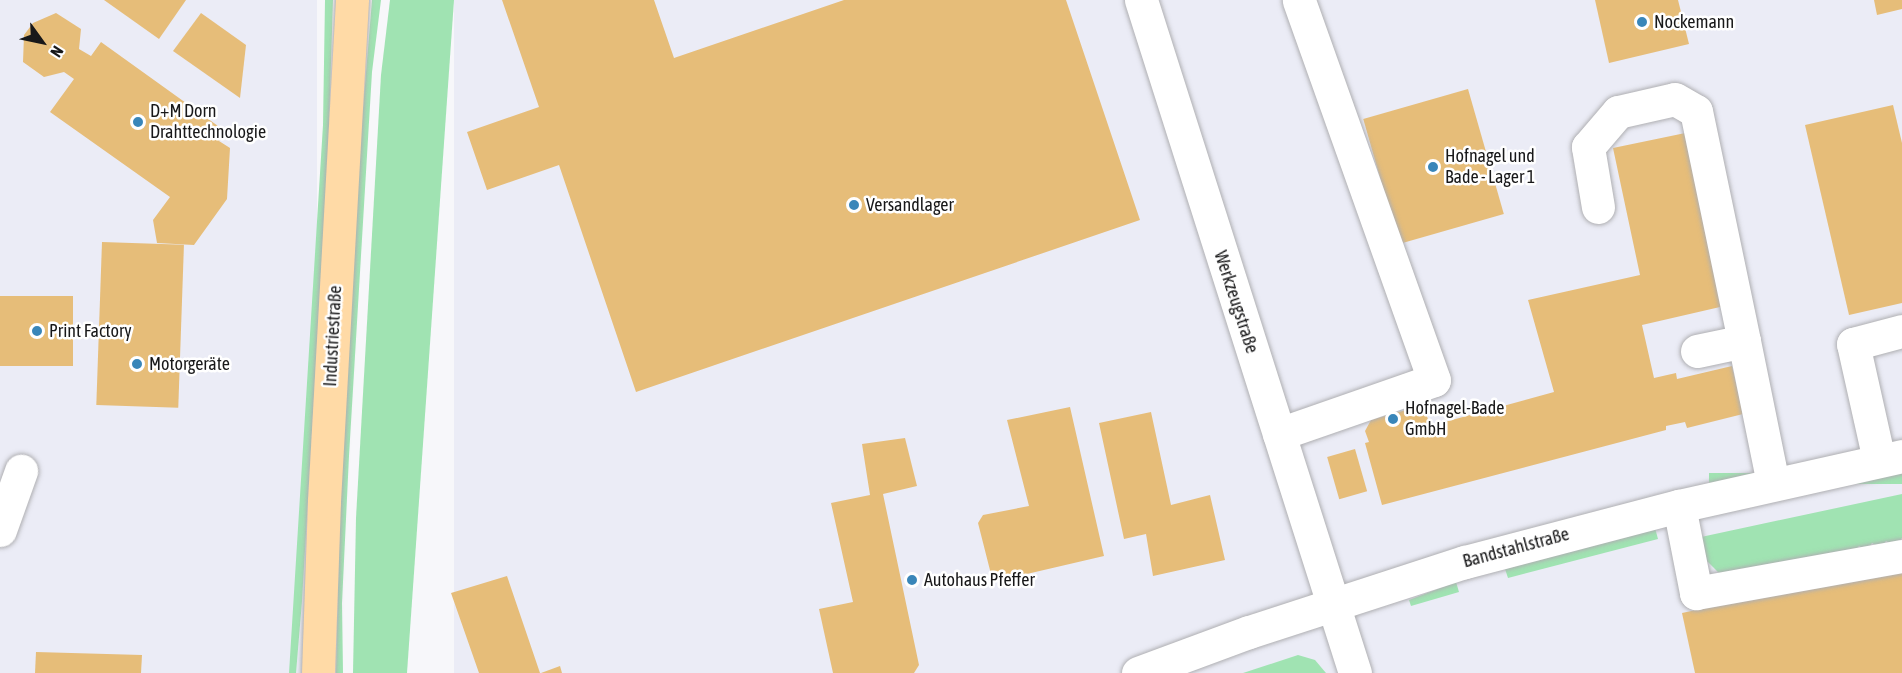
<!DOCTYPE html>
<html>
<head>
<meta charset="utf-8">
<style>
	body { margin:0 }
	#map { position:relative; width:1902px; height:673px; overflow:hidden; background:#f7f7fa; font-family:"Asap Condensed",sans-serif }
	div>[style] { position:absolute }
	.built>* { inset:0; background:#ebecf6; transform-origin:0 0 }
	.green>* { inset:0; background:#a0e3b2; transform-origin:0 0 }
	.building>* { inset:0; background:#e6bd79; transform-origin:0 0 }
	.roads { filter:drop-shadow(0 0 2px #afafb2) drop-shadow(0 0 2px #afafb2) }
	.minor>* { height:33px; margin:-16.5px; padding:0 16.5px; transform-origin:16.5px; border-radius:16.5px; background:#fff }
	.major>* { height:33px; margin:-16.5px; padding:0 16.5px; transform-origin:16.5px; border-radius:16.5px; background:#ffdaa6 }
	.dots>* { width:16px; height:16px; translate:-50% -50%; box-sizing:border-box; border:3px solid #fff; border-radius:50% }
	span { translate:-50% -50%; white-space:nowrap; text-align:center; line-height:1.15; -webkit-text-stroke:5px #fff; paint-order:stroke }
	.poi-label { font-size:18px; color:#181819 }
	.left { translate:0 -50%; text-align:left }
	.street-label { font-size:18px; color:#181819 }
	.north { position:absolute; left:12px; top:12px; width:60px; height:60px; -webkit-text-stroke:4px #fff; paint-order:stroke; rotate:123deg; font-size:16px; font-weight:700; line-height:24px; text-align:center; color:#181819 }
	.north::after { content:''; display:block; margin:auto; width:21px; height:27px; background:#181819; clip-path:polygon(50% 0,100% 100%,50% 72%,0 100%) }
</style>
</head>
<body>
<div id="map">
	<div class="built">
		<i style="left:0;top:0;width:317px;height:673px"></i>
		<i style="left:454px;top:0;width:1448px;height:675px"></i>
	</div>
	<div class="green">
		<i style="clip-path:polygon(325px 0,333px 0,328px 157px,302px 601px,296px 673px,289px 673px,323px 125px)"></i>
		<i style="clip-path:polygon(372px 0,381px 0,372px 72px,349px 456px,342px 603px,343px 673px,336px 673px,341px 467px,359px 158px)"></i>
		<i style="clip-path:polygon(390px 0,454px 0,407px 673px,353px 673px,356px 518px,381px 75px)"></i>
		<i style="left:1902px;top:473px;width:11px;height:193px;rotate:90deg"></i>
		<i style="clip-path:polygon(1902px 494px,1902px 538px,1895px 546px,1886px 541px,1881px 548px,1872px 543px,1867px 551px,1859px 546px,1853px 555px,1720px 574px,1707px 561px,1701px 537px)"></i>
		<i style="clip-path:polygon(1655px 528px,1658px 539px,1508px 578px,1505px 569px)"></i>
		<i style="clip-path:polygon(1456px 582px,1459px 592px,1411px 606px,1409px 600px)"></i>
		<i style="clip-path:polygon(1298px 655px,1315px 660px,1326px 673px,1243px 673px)"></i>
	</div>
	<div class="building">
		<i style="clip-path:polygon(104px 0,186px 0,159px 39px)"></i>
		<i style="clip-path:polygon(502px 0,654px 0,674px 58px,844px 0,1066px 0,1140px 220px,636px 392px,559px 165px,487px 190px,467px 132px,539px 107px)"></i>
		<i style="clip-path:polygon(1595px 0,1678px 0,1689px 44px,1609px 63px)"></i>
		<i style="clip-path:polygon(1874px 0,1902px 0,1902px 9px,1877px 15px)"></i>
		<i style="clip-path:polygon(56px 13px,81px 29px,79px 49px,91px 56px,101px 42px,225px 131px,219px 141px,230px 148px,227px 199px,194px 245px,157px 243px,153px 220px,170px 197px,50px 112px,74px 79px,64px 72px,44px 77px,23px 62px,24px 35px,33px 23px)"></i>
		<i style="clip-path:polygon(201px 13px,246px 45px,240px 98px,173px 51px)"></i>
		<i style="left:1468px;top:89px;width:130px;height:109px;rotate:74deg"></i>
		<i style="clip-path:polygon(1893px 105px,1902px 143px,1902px 303px,1849px 315px,1805px 125px)"></i>
		<i style="clip-path:polygon(1695px 131px,1733px 304px,1642px 325px,1654px 378px,1676px 373px,1677px 379px,1732px 366px,1743px 414px,1687px 428px,1685px 422px,1666px 426px,1666px 430px,1382px 505px,1365px 443px,1369px 442px,1365px 431px,1371px 420px,1416px 407px,1426px 413px,1430px 426px,1554px 392px,1528px 300px,1640px 275px,1613px 148px)"></i>
		<i style="left:102px;top:242px;width:82px;height:163px;rotate:2deg"></i>
		<i style="left:0;top:296px;width:73px;height:70px"></i>
		<i style="clip-path:polygon(1070px 407px,1104px 556px,993px 582px,978px 523px,983px 515px,1029px 506px,1007px 420px)"></i>
		<i style="clip-path:polygon(1151px 412px,1171px 505px,1210px 495px,1225px 560px,1153px 576px,1146px 534px,1124px 539px,1099px 423px)"></i>
		<i style="clip-path:polygon(905px 438px,917px 486px,883px 494px,919px 665px,914px 673px,833px 673px,819px 609px,853px 602px,831px 503px,870px 495px,862px 444px)"></i>
		<i style="left:1355px;top:449px;width:44px;height:29px;rotate:74deg"></i>
		<i style="clip-path:polygon(1902px 566px,1902px 673px,1695px 673px,1682px 613px)"></i>
		<i style="clip-path:polygon(507px 576px,524px 626px,540px 673px,479px 673px,451px 593px)"></i>
		<i style="clip-path:polygon(36px 652px,142px 655px,141px 673px,35px 673px)"></i>
		<i style="clip-path:polygon(560px 666px,562px 673px,541px 673px)"></i>
	</div>
	<div class="roads">
		<div class="minor">
			<i style="left:1141px;top:0;width:706px;rotate:72.36deg"></i>
			<i style="left:1598px;top:207px;width:61px;rotate:-99.5deg"></i>
			<i style="left:1588px;top:147px;width:46px;rotate:-49.4deg"></i>
			<i style="left:1618px;top:112px;width:58px;rotate:-12.8deg"></i>
			<i style="left:1675px;top:99px;width:24px;rotate:30deg"></i>
			<i style="left:1696px;top:111px;width:235px;rotate:78.2deg"></i>
			<i style="left:1697px;top:351px;width:48px;rotate:-12deg"></i>
			<i style="left:1744px;top:341px;width:146px;rotate:78.5deg"></i>
			<i style="left:1279px;top:434px;width:164px;rotate:-19.2deg"></i>
			<i style="left:1434px;top:380px;width:403px;rotate:-109.6deg"></i>
			<i style="left:1879px;top:460px;width:119px;rotate:-102.6deg"></i>
			<i style="left:1853px;top:344px;width:51px;rotate:-14.9deg"></i>
			<i style="left:1679px;top:506px;width:89px;rotate:78.9deg"></i>
			<i style="left:1696px;top:593px;width:209px;rotate:-10.2deg"></i>
			<i style="left:0;top:530px;width:63px;rotate:-70.4deg"></i>
			<i style="left:1138px;top:673px;width:118px;rotate:-20.3deg"></i>
			<i style="left:1249px;top:632px;width:227px;rotate:-18deg"></i>
			<i style="left:1465px;top:562px;width:221px;rotate:-14.7deg"></i>
			<i style="left:1679px;top:506px;width:229px;rotate:-12.6deg"></i>
		</div>
		<div class="major">
			<i style="left:318px;top:673px;width:172px;rotate:-88deg"></i>
			<i style="left:324px;top:501px;width:502px;rotate:-86.8deg"></i>
		</div>
	</div>
	<div class="dots">
		<i style="left:1642px;top:22px;background:#3986b9"></i>
		<i style="left:138px;top:122px;background:#3986b9"></i>
		<i style="left:1433px;top:167px;background:#3986b9"></i>
		<i style="left:854px;top:205px;background:#3986b9"></i>
		<i style="left:37px;top:331px;background:#3986b9"></i>
		<i style="left:137px;top:364px;background:#3986b9"></i>
		<i style="left:1393px;top:419px;background:#3986b9"></i>
		<i style="left:912px;top:580px;background:#3986b9"></i>
	</div>
	<div class="poi-label">
		<span class="left" style="left:1654px;top:22px">Nockemann</span>
		<span class="left" style="left:150px;top:122px">D+M Dorn<br>Drahttechnologie</span>
		<span class="left" style="left:1445px;top:167px">Hofnagel und<br>Bade - Lager 1</span>
		<span class="left" style="left:866px;top:205px">Versandlager</span>
		<span class="left" style="left:49px;top:331px">Print Factory</span>
		<span class="left" style="left:149px;top:364px">Motorgeräte</span>
		<span class="left" style="left:1405px;top:419px">Hofnagel-Bade<br>GmbH</span>
		<span class="left" style="left:924px;top:580px">Autohaus Pfeffer</span>
	</div>
	<div class="street-label">
		<span style="left:1236px;top:302px;rotate:72deg">Werkzeugstraße</span>
		<span style="left:333px;top:336px;rotate:-87deg">Industriestraße</span>
		<span style="left:1516px;top:548px;rotate:-15deg">Bandstahlstraße</span>
	</div>
	<div class="north">N</div>
</div>
</body>
</html>
